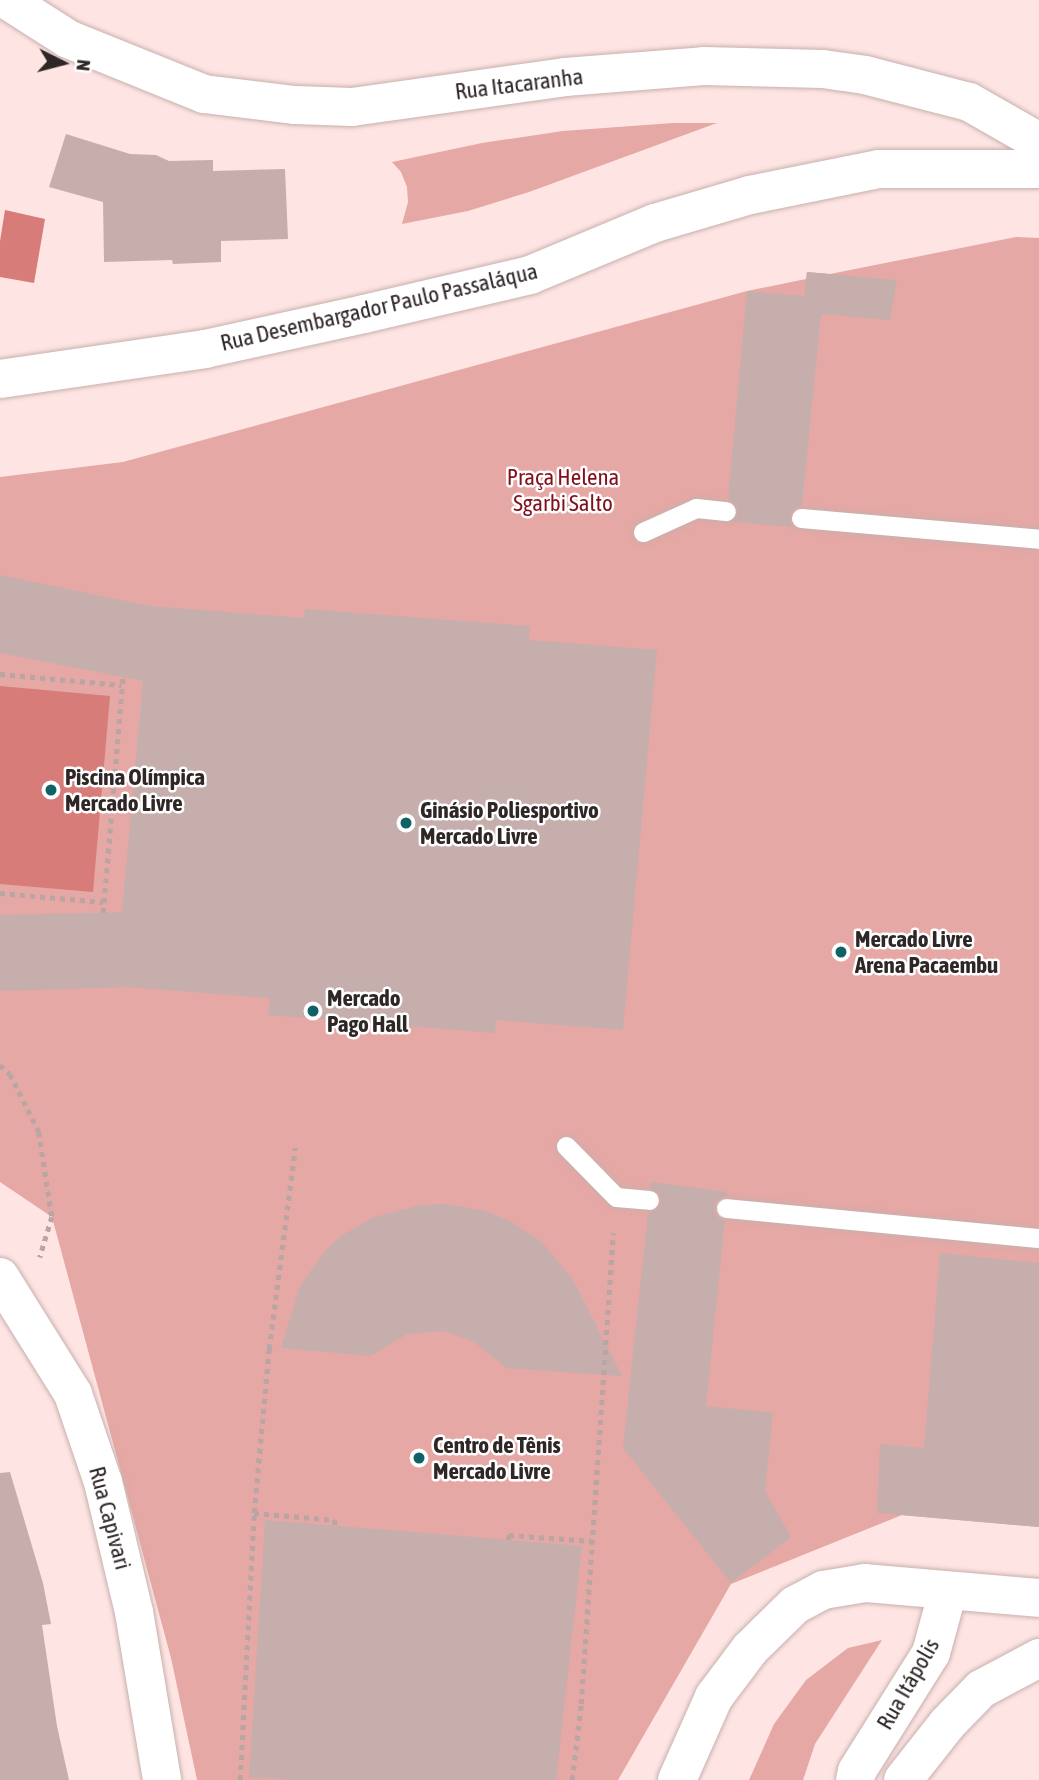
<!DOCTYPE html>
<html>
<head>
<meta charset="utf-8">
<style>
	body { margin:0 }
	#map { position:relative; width:1039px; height:1780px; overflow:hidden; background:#fee5e3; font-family:"Asap Condensed",sans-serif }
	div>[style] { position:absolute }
	.green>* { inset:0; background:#e5a8a4 }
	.water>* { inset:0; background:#d77c79 }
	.building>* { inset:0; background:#c6aead }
	.path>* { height:4.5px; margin-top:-2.25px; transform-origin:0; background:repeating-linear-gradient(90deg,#b9a5a4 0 5px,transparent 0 10px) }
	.roads { filter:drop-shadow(0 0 2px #c7b0ae) drop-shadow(0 0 2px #c7b0ae) }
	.lane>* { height:19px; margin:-9.5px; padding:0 9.5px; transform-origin:9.5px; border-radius:9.5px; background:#fff }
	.street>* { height:38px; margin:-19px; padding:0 19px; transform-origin:19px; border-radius:19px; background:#fff }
	.primary>* { height:38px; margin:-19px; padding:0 19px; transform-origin:19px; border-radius:19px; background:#fff }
	.dots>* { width:19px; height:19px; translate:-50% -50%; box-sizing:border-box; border:4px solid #fff; border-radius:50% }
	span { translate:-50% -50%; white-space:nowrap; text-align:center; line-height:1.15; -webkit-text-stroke:5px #fff; paint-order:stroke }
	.street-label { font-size:23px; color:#2f2626 }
	.park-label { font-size:23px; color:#7f101c }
	.poi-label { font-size:23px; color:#2f2626; font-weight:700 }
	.left { translate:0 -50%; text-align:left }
	.north { position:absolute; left:28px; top:28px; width:70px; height:70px; -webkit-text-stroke:5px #fff; paint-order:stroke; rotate:96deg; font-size:19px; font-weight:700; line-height:28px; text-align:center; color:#2f2626 }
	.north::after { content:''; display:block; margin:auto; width:24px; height:32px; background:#2f2626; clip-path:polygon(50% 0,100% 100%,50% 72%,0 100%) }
</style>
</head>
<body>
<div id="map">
	<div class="green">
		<i style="clip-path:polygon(673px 123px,717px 123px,529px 192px,468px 211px,402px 224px,408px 202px,407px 187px,401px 172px,392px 162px,482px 143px,563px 131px)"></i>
		<i style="clip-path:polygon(1016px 237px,1039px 238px,1039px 1527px,902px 1515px,731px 1584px,618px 1780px,197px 1780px,171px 1658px,52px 1217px,0 1182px,0 477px,123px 462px,747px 291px,806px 279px,807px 272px,830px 274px)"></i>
		<i style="clip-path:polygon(882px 1640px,815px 1744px,803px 1780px,749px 1780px,774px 1724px,806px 1680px,848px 1648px)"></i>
	</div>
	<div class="water">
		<i style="clip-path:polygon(5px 210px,45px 219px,34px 283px,0 277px,0 241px)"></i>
		<i style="clip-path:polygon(0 686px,110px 696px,93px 892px,0 884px)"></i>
	</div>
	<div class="building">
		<i style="clip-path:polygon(66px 134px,130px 154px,156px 155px,169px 161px,213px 160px,213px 171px,285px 169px,288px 239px,221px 241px,221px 262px,173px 264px,172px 260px,104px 262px,103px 202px,49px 187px)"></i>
		<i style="clip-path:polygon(807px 272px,897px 280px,890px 320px,821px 314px,802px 506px,795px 507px,789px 516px,793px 527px,732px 522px,738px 513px,737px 507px,728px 499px,747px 291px,804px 296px)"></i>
		<i style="clip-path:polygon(0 575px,150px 606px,304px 618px,305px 609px,530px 626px,529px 640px,657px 650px,623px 1030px,496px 1020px,495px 1033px,268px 1015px,270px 998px,128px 987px,0 991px,0 915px,122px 912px,143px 681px,0 653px)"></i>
		<i style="clip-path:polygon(651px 1182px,727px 1192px,727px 1196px,716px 1200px,714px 1208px,718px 1218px,725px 1220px,706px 1406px,773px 1413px,765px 1491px,791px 1537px,731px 1583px,623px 1448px,648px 1212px,655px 1211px,661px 1202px,660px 1194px,650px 1188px)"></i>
		<i style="clip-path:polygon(421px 1205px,448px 1204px,485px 1211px,510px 1221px,542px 1242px,573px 1280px,622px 1376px,506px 1368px,473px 1341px,443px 1331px,407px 1334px,371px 1356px,281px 1348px,300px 1286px,325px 1251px,341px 1236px,374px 1217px)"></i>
		<i style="clip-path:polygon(940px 1253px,1039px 1263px,1039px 1527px,877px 1513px,880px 1444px,924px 1448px)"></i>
		<i style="clip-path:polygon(10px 1472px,43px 1583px,51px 1624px,42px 1625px,57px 1726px,69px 1780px,0 1780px,0 1473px)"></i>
		<i style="clip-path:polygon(265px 1520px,582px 1546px,556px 1780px,295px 1780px,249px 1777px)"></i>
	</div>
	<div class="path">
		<i style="left:0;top:674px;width:122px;rotate:5.2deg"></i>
		<i style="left:0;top:893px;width:103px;rotate:5deg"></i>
		<i style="left:103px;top:913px;width:238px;rotate:-85.2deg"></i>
		<i style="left:0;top:1065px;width:13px;rotate:42deg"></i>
		<i style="left:10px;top:1074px;width:65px;rotate:63.4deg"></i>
		<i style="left:39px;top:1132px;width:86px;rotate:81.3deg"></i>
		<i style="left:52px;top:1217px;width:42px;rotate:106.7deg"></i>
		<i style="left:254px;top:1513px;width:81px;rotate:4.9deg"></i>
		<i style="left:335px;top:1520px;width:6px;rotate:90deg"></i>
		<i style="left:508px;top:1540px;width:5px;rotate:-79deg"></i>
		<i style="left:509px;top:1535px;width:84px;rotate:4.1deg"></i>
		<i style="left:240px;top:1780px;width:267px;rotate:-87deg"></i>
		<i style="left:254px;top:1513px;width:165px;rotate:-84.8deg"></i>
		<i style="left:269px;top:1349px;width:203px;rotate:-82.6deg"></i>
		<i style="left:572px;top:1780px;width:77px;rotate:-83.2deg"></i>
		<i style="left:581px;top:1704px;width:472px;rotate:-86.1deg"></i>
	</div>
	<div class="roads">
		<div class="lane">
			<i style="left:801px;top:518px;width:239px;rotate:5deg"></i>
			<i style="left:643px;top:532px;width:58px;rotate:-24.4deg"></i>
			<i style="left:696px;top:508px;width:30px;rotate:6deg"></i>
			<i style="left:566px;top:1146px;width:71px;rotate:45.6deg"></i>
			<i style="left:616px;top:1197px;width:33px;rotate:5deg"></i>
			<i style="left:726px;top:1208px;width:314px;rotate:5.5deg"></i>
		</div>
		<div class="street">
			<i style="left:7px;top:0;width:72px;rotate:32.6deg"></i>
			<i style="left:68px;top:39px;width:147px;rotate:22deg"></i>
			<i style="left:204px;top:94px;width:92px;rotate:6.9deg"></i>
			<i style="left:295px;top:105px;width:57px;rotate:2deg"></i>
			<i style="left:352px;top:107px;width:215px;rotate:-8deg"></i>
			<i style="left:565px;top:77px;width:139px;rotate:-4.5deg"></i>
			<i style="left:704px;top:66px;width:119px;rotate:1.4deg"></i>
			<i style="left:823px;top:69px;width:42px;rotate:8.1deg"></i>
			<i style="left:865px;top:75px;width:107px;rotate:14.6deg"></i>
			<i style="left:969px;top:102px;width:81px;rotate:29.7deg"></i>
			<i style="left:855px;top:1780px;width:9px;rotate:-77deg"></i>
			<i style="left:857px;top:1771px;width:139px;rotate:-57.9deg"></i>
			<i style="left:931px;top:1653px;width:64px;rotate:-74.7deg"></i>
			<i style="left:903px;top:1780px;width:71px;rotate:-51.8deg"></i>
			<i style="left:947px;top:1724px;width:49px;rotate:-45.8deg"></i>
			<i style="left:981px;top:1689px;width:66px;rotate:-28.1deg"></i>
		</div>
		<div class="primary">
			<i style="left:0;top:379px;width:207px;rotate:-8.3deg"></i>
			<i style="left:205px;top:349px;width:163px;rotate:-12.4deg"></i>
			<i style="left:364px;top:314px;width:171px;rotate:-13.2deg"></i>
			<i style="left:530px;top:275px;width:135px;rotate:-22.6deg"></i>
			<i style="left:655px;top:223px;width:99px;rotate:-16.4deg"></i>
			<i style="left:750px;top:195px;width:132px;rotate:-11.4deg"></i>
			<i style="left:879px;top:169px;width:160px"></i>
			<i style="left:0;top:1277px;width:138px;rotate:58deg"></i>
			<i style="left:73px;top:1394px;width:93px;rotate:71.2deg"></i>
			<i style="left:103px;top:1482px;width:134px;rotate:76.6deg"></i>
			<i style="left:134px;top:1612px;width:170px;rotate:80.5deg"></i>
			<i style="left:677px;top:1780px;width:91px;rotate:-66deg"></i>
			<i style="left:714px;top:1697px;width:60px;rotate:-53.1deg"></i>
			<i style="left:750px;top:1649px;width:63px;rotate:-44.4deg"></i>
			<i style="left:795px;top:1605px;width:32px;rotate:-28deg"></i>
			<i style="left:823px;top:1590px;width:43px;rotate:-9.5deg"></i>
			<i style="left:865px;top:1583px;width:175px;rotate:4.9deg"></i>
		</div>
	</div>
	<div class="dots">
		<i style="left:51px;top:790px;background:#116268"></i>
		<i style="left:406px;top:823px;background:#116268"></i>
		<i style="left:841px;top:952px;background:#116268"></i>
		<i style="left:313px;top:1011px;background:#116268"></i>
		<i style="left:419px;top:1458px;background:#116268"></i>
	</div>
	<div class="street-label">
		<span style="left:519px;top:84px;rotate:-7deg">Rua Itacaranha</span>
		<span style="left:379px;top:307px;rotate:-13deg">Rua Desembargador Paulo Passaláqua</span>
		<span style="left:110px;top:1518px;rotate:75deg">Rua Capivari</span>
		<span style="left:908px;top:1684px;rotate:-60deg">Rua Itápolis</span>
	</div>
	<div class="park-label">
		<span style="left:563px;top:490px">Praça Helena<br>Sgarbi Salto</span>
	</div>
	<div class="poi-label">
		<span class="left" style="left:65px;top:790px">Piscina Olímpica<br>Mercado Livre</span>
		<span class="left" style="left:420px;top:823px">Ginásio Poliesportivo<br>Mercado Livre</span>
		<span class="left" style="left:855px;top:952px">Mercado Livre<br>Arena Pacaembu</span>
		<span class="left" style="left:327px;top:1011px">Mercado<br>Pago Hall</span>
		<span class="left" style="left:433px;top:1458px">Centro de Tênis<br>Mercado Livre</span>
	</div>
	<div class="north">N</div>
</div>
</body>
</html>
